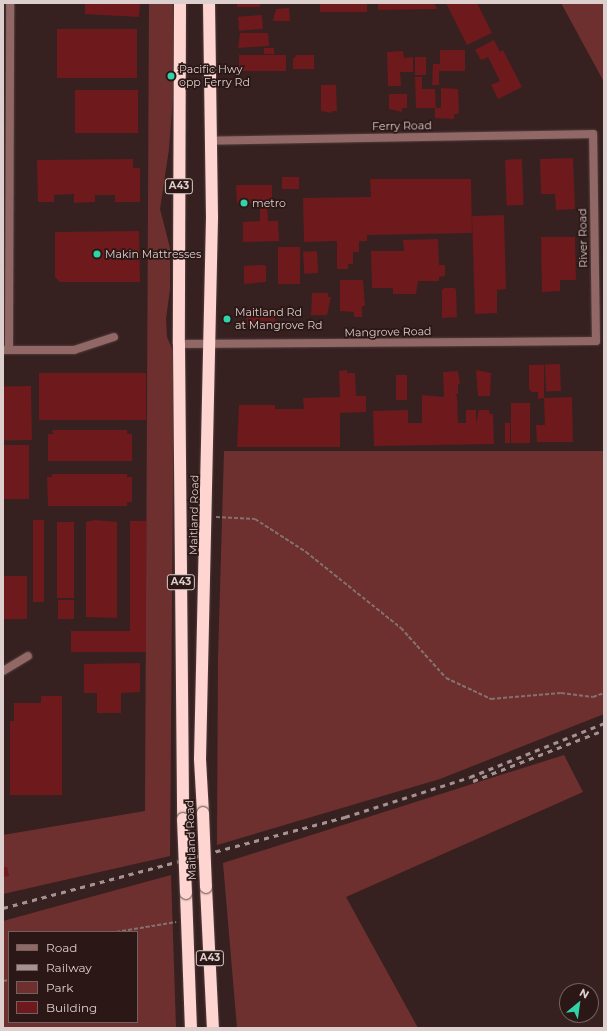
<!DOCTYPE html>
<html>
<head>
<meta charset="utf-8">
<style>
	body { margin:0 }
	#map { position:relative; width:607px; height:1031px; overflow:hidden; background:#362120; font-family:Montserrat,sans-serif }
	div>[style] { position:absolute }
	.green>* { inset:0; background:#6e302e }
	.building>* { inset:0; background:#6e191c; transform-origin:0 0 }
	.path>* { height:2px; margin-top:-1px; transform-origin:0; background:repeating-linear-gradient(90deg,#837170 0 4px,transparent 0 6px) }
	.roads { filter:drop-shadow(0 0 1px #513d3c) drop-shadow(0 0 1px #513d3c) }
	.street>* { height:8px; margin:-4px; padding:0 4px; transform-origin:4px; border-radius:4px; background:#916865 }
	.highway>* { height:12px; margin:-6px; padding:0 6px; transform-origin:6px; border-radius:6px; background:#fed5d1 }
	.rail>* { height:3px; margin-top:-1.5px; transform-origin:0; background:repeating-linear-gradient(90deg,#a49392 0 5px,transparent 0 10px) }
	.bridges { filter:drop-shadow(0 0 1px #513d3c) drop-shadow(0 0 1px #513d3c) }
	.highway-bridge>* { height:12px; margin:-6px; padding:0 6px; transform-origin:6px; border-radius:6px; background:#fed5d1 }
	.dots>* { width:11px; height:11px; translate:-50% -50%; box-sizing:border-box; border:2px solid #2b1816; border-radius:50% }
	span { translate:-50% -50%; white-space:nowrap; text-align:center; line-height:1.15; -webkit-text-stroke:3.5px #2b1816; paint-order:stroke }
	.shield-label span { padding:1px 3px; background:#2b1816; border:1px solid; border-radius:3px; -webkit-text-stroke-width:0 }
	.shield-label { font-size:10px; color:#ddcfce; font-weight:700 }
	.poi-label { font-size:11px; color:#ddcfce }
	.left { translate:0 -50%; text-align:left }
	.street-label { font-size:11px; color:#ddcfce }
	.frame { position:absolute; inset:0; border:4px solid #ddcfce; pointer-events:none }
	.legend { position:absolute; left:8px; top:931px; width:130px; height:92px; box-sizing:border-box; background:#2b1816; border:1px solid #726160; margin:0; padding:5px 7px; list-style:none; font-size:12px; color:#ddcfce }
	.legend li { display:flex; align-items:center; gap:8px; height:20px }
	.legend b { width:20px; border:1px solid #726160 }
	.north { position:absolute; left:559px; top:983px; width:40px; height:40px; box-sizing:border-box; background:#2b1816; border:1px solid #726160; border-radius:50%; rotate:29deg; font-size:11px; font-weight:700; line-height:16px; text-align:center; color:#ddcfce }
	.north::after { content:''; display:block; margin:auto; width:14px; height:18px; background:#31d4a9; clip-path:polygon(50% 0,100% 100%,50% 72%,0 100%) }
</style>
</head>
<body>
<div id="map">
	<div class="green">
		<i style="clip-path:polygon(149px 3px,173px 3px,174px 83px,169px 149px,160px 209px,170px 248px,170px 289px,166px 319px,167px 337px,174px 353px,170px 856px,3px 894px,3px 835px,145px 811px)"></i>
		<i style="clip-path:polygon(561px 3px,604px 3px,604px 82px)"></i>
		<i style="clip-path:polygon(224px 451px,604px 451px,604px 714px,440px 779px,217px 845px,218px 659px)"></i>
		<i style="clip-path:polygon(564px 755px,583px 792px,346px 897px,418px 1028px,237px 1028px,223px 863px)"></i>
		<i style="clip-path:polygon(evenodd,171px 875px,176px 1028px,3px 1028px,3px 921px,171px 875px,9px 932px,137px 932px,137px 1022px,9px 1022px,9px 932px)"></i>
	</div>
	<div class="building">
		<i style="clip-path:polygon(85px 3px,140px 3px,139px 17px,85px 14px)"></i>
		<i style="left:237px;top:3px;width:23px;height:4px"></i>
		<i style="left:320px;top:3px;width:47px;height:9px"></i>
		<i style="clip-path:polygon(378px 3px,434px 3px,437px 9px,378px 10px)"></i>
		<i style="clip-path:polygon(446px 3px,477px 3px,492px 33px,467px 45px)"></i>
		<i style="clip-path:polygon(289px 8px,290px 21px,273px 21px,276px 9px)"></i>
		<i style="left:262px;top:15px;width:14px;height:24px;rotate:86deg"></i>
		<i style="left:57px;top:29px;width:80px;height:49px"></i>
		<i style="clip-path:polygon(240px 33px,268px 33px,269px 46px,238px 48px)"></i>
		<i style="clip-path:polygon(494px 40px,500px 52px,503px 50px,522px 87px,498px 99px,491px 85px,500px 81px,488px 57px,481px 60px,475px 50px)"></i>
		<i style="left:264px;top:48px;width:10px;height:6px"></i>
		<i style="clip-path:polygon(440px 50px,465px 50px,465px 71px,439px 71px,439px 85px,432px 85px,433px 64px,440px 64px)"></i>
		<i style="clip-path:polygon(403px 51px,404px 58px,413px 57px,413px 72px,400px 72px,401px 86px,388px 86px,387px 52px)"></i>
		<i style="left:286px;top:55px;width:16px;height:47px;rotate:90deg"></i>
		<i style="clip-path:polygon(297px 55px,314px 55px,314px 69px,293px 69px,293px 59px)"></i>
		<i style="left:415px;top:57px;width:11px;height:18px"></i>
		<i style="clip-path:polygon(415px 77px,422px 77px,422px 89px,435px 89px,436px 108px,416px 108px)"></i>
		<i style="clip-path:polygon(321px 85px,336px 85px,337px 111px,332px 111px,332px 113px,321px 111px)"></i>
		<i style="clip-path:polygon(441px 88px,458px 89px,459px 111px,458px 114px,454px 114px,454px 119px,435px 118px,435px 108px,441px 108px)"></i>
		<i style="left:75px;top:90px;width:63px;height:43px"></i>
		<i style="clip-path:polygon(389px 94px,407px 94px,407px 108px,402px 108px,402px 112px,389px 109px)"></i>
		<i style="clip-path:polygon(573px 158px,575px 209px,556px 210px,555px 194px,541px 194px,540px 159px)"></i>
		<i style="clip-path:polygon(133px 159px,133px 168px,140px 168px,140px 202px,115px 202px,115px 195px,95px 195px,95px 202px,74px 203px,74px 194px,54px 195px,54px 202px,38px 202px,37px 160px)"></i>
		<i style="left:522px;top:159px;width:46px;height:17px;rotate:88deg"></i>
		<i style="left:299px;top:177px;width:12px;height:17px;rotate:90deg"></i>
		<i style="clip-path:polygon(370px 179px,471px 179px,472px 233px,367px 235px,367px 241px,359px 241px,359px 252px,353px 252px,353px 264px,348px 264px,348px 269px,337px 269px,337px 241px,304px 242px,303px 198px,371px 197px)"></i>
		<i style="clip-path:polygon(236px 185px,272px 185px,272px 202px,267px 202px,268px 221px,278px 221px,279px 241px,243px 242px,243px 222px,260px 221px,260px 203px,237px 203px)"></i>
		<i style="clip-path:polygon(504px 215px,506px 289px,497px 290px,497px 313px,475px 314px,472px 216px)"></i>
		<i style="clip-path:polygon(139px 231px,140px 282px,60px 282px,55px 277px,55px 232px)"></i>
		<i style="clip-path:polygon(541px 237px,575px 237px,576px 280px,560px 280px,560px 291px,542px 292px)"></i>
		<i style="clip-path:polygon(438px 239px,439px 265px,445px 265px,445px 276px,439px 277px,439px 281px,418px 281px,416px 294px,393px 294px,393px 288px,372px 288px,371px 251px,404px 251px,403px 240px)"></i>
		<i style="left:278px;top:247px;width:22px;height:37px"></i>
		<i style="left:317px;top:251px;width:22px;height:14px;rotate:87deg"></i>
		<i style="clip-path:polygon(263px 265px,266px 266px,266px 282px,244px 284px,244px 266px)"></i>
		<i style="clip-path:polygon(340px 280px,363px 280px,365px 306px,362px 306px,362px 317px,354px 317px,354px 312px,340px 311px)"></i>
		<i style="clip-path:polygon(444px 288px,455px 288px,456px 290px,457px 317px,442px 318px,442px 290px)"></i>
		<i style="clip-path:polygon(312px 293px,328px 293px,328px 297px,331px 297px,327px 315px,311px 315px)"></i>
		<i style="clip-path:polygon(246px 308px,273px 308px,276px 324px,247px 325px)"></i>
		<i style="left:560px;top:364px;width:27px;height:15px;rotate:88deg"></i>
		<i style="clip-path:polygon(529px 365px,544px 365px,544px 398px,538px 399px,538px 392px,532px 392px,529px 389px)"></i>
		<i style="clip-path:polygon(347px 370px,347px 373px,355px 373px,356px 396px,366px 396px,366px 412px,340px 413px,340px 447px,237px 447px,239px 405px,275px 405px,275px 409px,304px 409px,303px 398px,340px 397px,339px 371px)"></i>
		<i style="clip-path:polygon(476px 370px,491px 373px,490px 396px,478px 396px)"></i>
		<i style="clip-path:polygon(458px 371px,460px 384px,458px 384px,458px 394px,455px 394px,457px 397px,458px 423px,466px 423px,466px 410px,476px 410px,476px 423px,479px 410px,489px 410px,490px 414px,493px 414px,494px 444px,374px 446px,373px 411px,408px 410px,408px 423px,422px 423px,422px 395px,444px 397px,443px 372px)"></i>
		<i style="left:39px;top:373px;width:107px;height:47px"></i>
		<i style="left:396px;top:375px;width:11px;height:25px"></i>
		<i style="left:31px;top:386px;width:54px;height:28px;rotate:89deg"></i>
		<i style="clip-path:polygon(572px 397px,573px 442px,537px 442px,536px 425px,545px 425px,544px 398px)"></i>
		<i style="left:511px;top:403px;width:19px;height:40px"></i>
		<i style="left:505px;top:423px;width:5px;height:20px"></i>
		<i style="clip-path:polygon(52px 430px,127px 430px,127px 434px,132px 434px,132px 461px,48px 461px,48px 434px,53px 434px)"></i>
		<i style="left:3px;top:445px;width:26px;height:54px"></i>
		<i style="clip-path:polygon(52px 474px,127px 474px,127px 477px,132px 477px,132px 502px,127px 502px,127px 506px,48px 506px,47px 477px,52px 477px)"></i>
		<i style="left:44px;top:520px;width:82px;height:11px;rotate:90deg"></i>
		<i style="clip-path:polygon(95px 520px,117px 522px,117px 618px,86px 617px,86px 522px)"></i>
		<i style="clip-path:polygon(130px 521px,146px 521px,146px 652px,71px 652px,71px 631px,130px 631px)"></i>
		<i style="left:57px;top:522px;width:17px;height:76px"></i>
		<i style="left:3px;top:576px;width:24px;height:43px"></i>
		<i style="left:58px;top:600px;width:16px;height:19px"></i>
		<i style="clip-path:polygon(140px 663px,140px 692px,121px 693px,121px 713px,97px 713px,97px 693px,84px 693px,84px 664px)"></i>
		<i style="clip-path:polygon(41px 696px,62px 696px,62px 795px,10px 795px,10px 721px,14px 721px,14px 703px,41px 703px)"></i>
		<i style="clip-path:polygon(3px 867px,7px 867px,9px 876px,3px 877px)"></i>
	</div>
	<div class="path">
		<i style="left:216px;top:517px;width:39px;rotate:3deg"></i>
		<i style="left:255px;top:519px;width:61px;rotate:32.9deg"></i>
		<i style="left:306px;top:552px;width:122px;rotate:38.7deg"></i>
		<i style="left:401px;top:628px;width:67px;rotate:48deg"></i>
		<i style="left:446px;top:678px;width:50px;rotate:25deg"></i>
		<i style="left:491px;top:699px;width:70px;rotate:-4.9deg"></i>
		<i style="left:561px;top:693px;width:32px;rotate:7deg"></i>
		<i style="left:593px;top:697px;width:12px;rotate:-20deg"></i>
		<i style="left:116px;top:932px;width:61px;rotate:-9.5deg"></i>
		<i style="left:3px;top:981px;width:6px;rotate:-9deg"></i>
	</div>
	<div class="roads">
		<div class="street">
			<i style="left:179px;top:344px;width:417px;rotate:-0.4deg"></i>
			<i style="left:596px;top:341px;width:207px;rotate:-90.8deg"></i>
			<i style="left:593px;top:134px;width:382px;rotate:179deg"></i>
			<i style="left:3px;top:350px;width:71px"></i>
			<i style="left:74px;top:350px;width:42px;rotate:-18deg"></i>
			<i style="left:9px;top:350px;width:347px;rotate:-89.8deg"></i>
			<i style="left:3px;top:671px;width:29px;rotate:-31deg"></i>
		</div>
		<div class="highway">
			<i style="left:180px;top:3px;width:341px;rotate:90.2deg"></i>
			<i style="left:179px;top:344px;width:475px;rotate:89.5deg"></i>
			<i style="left:203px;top:813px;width:54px;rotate:-93.2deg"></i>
			<i style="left:200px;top:759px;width:542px;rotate:-88.73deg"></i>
			<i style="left:212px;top:217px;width:214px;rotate:-90.8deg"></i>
			<i style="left:206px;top:887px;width:141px;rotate:87.2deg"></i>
			<i style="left:186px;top:893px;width:135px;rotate:87.9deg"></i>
		</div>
	</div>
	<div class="rail">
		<i style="left:473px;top:781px;width:141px;rotate:-21.3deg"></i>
		<i style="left:3px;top:908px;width:354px;rotate:-14.9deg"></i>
		<i style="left:345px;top:817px;width:131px;rotate:-17.7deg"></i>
		<i style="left:470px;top:777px;width:144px;rotate:-21.9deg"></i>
	</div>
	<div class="bridges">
		<div class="highway-bridge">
			<i style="left:203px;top:813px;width:74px;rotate:87.7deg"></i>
			<i style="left:183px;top:819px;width:74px;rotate:87.7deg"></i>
		</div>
	</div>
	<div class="dots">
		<i style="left:171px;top:76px;background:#31d4a9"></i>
		<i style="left:244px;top:203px;background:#31d4a9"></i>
		<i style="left:97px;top:254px;background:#31d4a9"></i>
		<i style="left:227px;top:319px;background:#31d4a9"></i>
	</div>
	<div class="shield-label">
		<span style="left:179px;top:186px">A43</span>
		<span style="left:181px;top:582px">A43</span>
		<span style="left:210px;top:958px">A43</span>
	</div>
	<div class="poi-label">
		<span class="left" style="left:179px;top:76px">Pacific Hwy<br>opp Ferry Rd</span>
		<span class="left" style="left:252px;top:203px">metro</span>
		<span class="left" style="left:105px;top:254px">Makin Mattresses</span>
		<span class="left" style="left:235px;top:319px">Maitland Rd<br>at Mangrove Rd</span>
	</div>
	<div class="street-label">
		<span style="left:402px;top:126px;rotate:-1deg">Ferry Road</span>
		<span style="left:583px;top:238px;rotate:-91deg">River Road</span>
		<span style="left:388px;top:332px;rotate:-1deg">Mangrove Road</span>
		<span style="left:194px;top:515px;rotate:-89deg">Maitland Road</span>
		<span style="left:191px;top:840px;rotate:-92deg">Maitland Road</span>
	</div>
	<div class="frame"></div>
	<ul class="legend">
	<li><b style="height:5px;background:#916865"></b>Road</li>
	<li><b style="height:5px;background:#a49392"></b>Railway</li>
	<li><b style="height:11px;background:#6e302e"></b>Park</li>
	<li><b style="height:11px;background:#6e191c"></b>Building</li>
	</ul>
	<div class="north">N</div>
</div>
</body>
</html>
